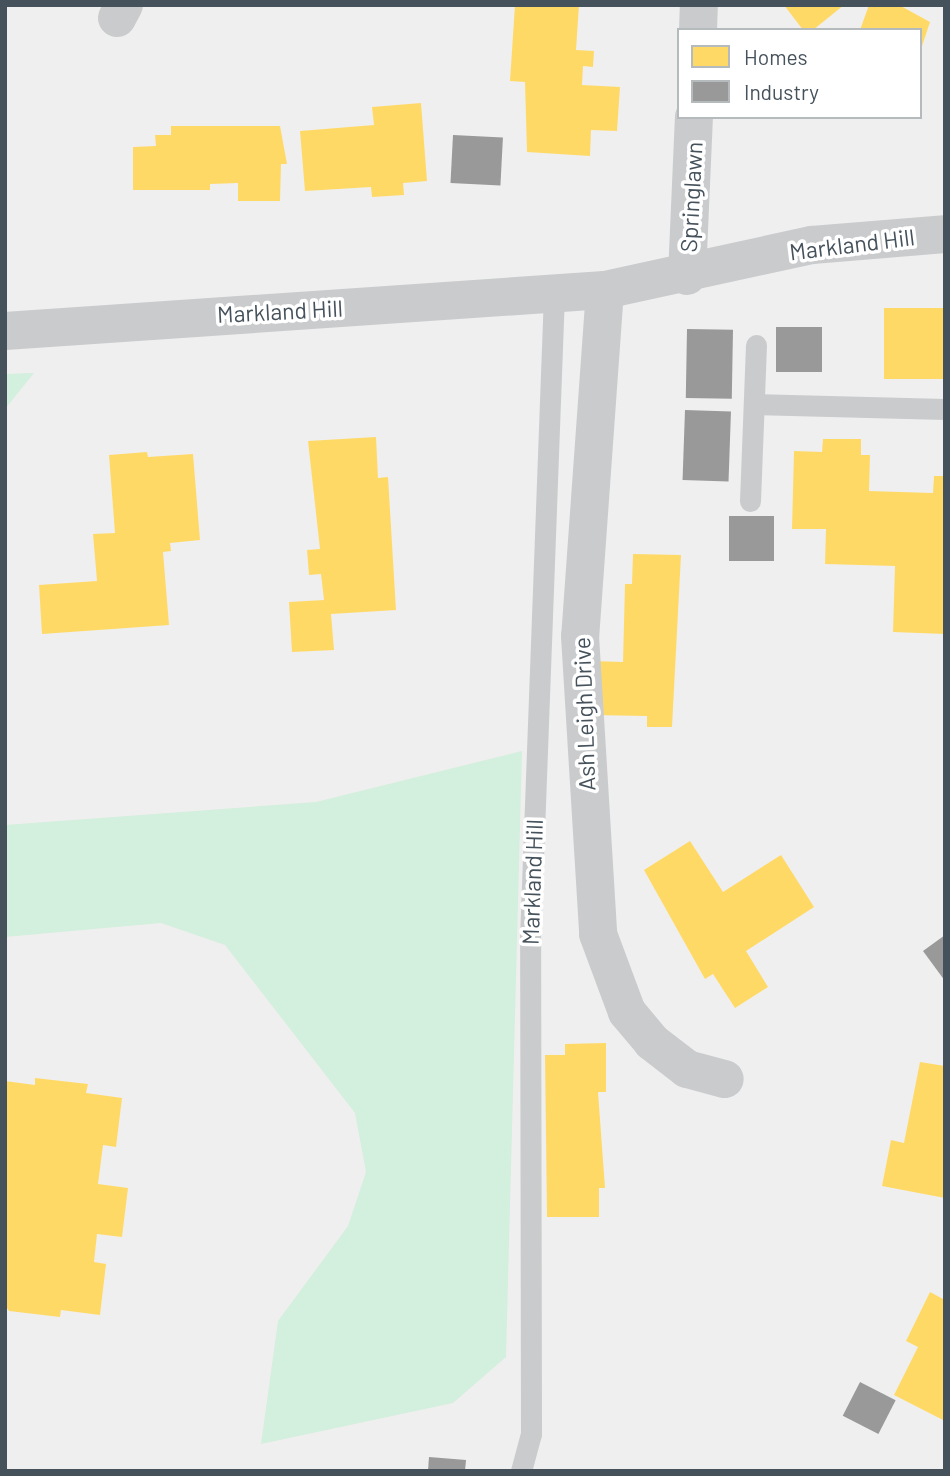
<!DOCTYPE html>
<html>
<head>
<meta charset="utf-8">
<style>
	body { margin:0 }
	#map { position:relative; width:950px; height:1476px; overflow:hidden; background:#f0efef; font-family:Barlow,sans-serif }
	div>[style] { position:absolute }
	.green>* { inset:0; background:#d3efdd }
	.homes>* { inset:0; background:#ffd966; transform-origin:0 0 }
	.industry>* { inset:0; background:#999; transform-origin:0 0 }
	.lane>* { height:21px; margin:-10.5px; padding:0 10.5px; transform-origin:10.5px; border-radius:10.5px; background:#c9cbcd }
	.street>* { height:38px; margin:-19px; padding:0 19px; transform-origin:19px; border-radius:19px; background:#c9cbcd }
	span { translate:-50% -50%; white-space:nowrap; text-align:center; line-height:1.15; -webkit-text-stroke:7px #fff; paint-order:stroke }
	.street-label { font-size:23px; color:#46525b }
	.frame { position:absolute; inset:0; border:7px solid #46525b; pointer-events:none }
	.legend { position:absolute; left:677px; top:28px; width:245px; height:91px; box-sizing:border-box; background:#fff; border:2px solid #b5babd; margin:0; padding:9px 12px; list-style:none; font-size:21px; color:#46525b }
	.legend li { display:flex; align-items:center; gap:14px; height:35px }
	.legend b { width:35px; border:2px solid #b5babd }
</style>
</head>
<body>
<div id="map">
	<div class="green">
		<i style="clip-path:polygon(34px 373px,5px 409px,5px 374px)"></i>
		<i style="clip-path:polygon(522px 751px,506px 1357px,453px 1403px,261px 1444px,278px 1321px,348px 1226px,366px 1172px,355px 1113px,225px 945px,161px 923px,5px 937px,5px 825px,316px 802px)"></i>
	</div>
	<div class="homes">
		<i style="clip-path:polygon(515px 5px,579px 5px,576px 50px,594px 51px,593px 67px,583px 66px,582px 85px,620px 87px,617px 131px,591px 130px,590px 156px,527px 152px,525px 82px,510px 81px)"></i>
		<i style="clip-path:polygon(784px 5px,844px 5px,813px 30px,803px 30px)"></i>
		<i style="clip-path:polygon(869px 5px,899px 5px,930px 22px,921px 49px,920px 30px,860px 30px)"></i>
		<i style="clip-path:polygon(421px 103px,427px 181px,403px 183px,404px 195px,372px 197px,371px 187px,305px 191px,300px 131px,374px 125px,372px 107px)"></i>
		<i style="clip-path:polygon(171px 126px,280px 126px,287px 164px,281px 164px,280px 201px,238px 201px,238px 183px,210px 184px,210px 190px,133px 190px,133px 147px,156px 146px,155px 135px,171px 135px)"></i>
		<i style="left:884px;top:308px;width:61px;height:71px"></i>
		<i style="clip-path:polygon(376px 437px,378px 478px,388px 477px,396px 610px,331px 614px,334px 650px,292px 652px,289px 602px,324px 600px,321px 574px,309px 575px,307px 550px,320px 549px,308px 441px)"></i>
		<i style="clip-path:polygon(823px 439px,861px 439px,861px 455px,870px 455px,869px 491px,933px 493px,934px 476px,945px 476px,945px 634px,893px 632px,895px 566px,825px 564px,826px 529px,792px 529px,794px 451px,822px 452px)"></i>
		<i style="clip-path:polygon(147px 452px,148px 457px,193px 454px,200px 540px,170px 543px,171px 551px,163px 552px,169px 625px,42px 634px,39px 585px,97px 581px,93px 534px,115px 533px,109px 455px)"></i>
		<i style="clip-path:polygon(633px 554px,681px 555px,672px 727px,647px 727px,647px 716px,591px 715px,592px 661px,623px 662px,625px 584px,632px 584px)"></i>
		<i style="clip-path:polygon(690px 841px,723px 892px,781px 855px,814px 907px,746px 951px,768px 987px,735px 1008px,713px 974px,705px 979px,644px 870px)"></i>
		<i style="clip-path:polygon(606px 1043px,606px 1092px,598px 1092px,605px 1188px,599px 1188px,599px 1217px,547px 1217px,545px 1055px,565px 1055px,565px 1044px)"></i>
		<i style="clip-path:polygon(920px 1062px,945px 1066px,945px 1198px,882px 1186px,891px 1140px,904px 1143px)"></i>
		<i style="clip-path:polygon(35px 1078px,88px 1084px,86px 1093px,122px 1098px,116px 1147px,103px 1145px,98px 1184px,128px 1188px,122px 1237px,97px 1234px,94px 1262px,106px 1264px,100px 1315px,61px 1310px,60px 1317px,9px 1311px,5px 1305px,5px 1081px,35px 1085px)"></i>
		<i style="clip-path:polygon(930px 1292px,945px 1300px,945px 1421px,894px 1395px,918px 1347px,906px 1341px)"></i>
	</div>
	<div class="industry">
		<i style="left:453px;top:135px;width:50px;height:48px;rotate:3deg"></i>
		<i style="left:776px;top:327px;width:46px;height:45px"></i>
		<i style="left:687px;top:329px;width:46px;height:69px;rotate:1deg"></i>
		<i style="left:685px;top:410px;width:46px;height:70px;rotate:2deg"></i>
		<i style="left:729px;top:516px;width:45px;height:45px"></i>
		<i style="clip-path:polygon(945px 935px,945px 981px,923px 951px)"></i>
		<i style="left:860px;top:1382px;width:40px;height:38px;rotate:27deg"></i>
		<i style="clip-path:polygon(429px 1457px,466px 1460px,465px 1471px,428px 1471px)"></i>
	</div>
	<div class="lane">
		<i style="left:754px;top:404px;width:191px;rotate:1.5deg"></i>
		<i style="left:750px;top:501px;width:156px;rotate:-87.8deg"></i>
		<i style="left:521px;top:1471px;width:38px;rotate:-75deg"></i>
		<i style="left:531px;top:1434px;width:495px;rotate:-90.1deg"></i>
		<i style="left:530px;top:939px;width:646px;rotate:-87.87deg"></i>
	</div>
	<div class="street">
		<i style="left:117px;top:18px;width:15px;rotate:-62deg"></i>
		<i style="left:698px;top:30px;width:25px;rotate:-88deg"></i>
		<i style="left:687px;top:276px;width:159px;rotate:-87.5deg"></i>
		<i style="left:605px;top:290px;width:347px;rotate:94.1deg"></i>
		<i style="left:580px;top:636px;width:299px;rotate:86.5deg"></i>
		<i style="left:598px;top:934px;width:83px;rotate:69.6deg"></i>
		<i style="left:627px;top:1012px;width:39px;rotate:50deg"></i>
		<i style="left:652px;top:1042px;width:44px;rotate:37.6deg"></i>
		<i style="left:687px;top:1069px;width:39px;rotate:15deg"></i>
		<i style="left:5px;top:331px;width:601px;rotate:-3.91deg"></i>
		<i style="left:605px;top:290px;width:212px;rotate:-12.3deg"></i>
		<i style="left:812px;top:245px;width:133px;rotate:-4.7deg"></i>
	</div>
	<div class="street-label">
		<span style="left:691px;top:197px;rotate:-87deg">Springlawn</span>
		<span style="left:852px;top:244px;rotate:-7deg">Markland Hill</span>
		<span style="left:280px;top:311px;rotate:-3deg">Markland Hill</span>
		<span style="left:584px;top:714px;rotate:-92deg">Ash Leigh Drive</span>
		<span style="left:532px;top:882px;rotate:-88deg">Markland Hill</span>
	</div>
	<div class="frame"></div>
	<ul class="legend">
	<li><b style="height:19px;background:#ffd966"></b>Homes</li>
	<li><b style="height:19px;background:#999"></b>Industry</li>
	</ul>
</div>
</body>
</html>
